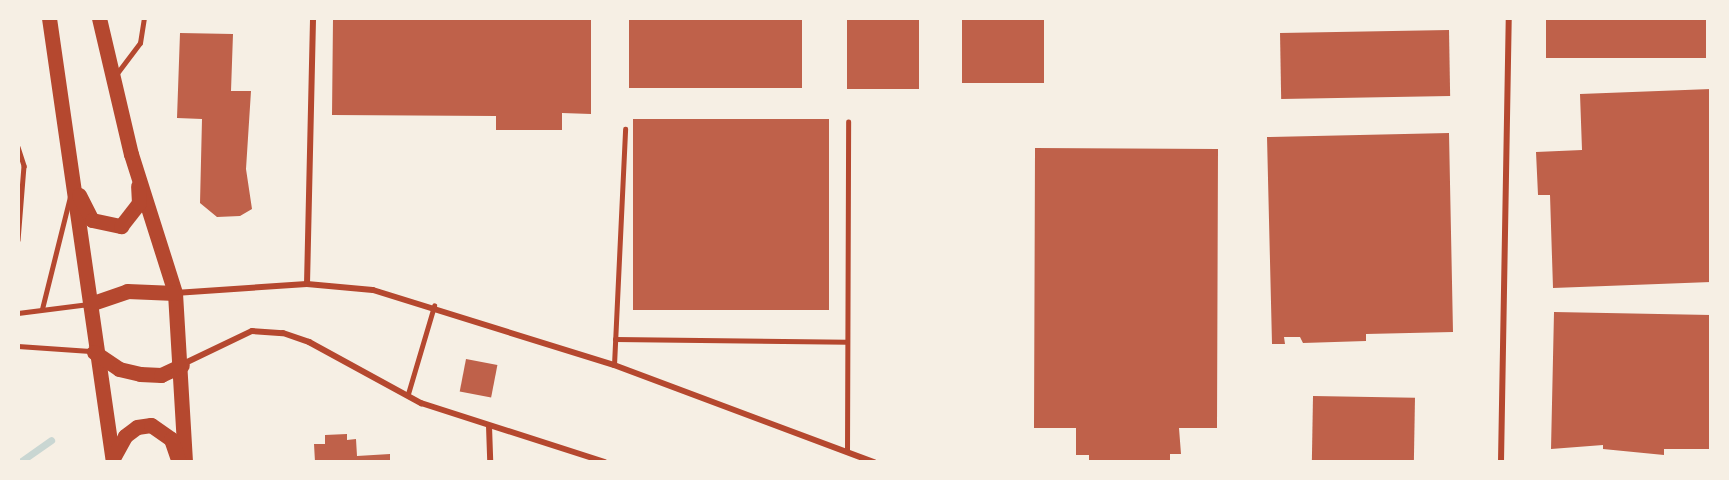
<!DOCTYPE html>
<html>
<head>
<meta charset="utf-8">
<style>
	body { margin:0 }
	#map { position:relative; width:1729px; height:480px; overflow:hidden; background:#f6efe4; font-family:Roboto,sans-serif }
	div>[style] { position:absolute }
	.stream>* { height:7px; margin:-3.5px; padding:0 3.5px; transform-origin:3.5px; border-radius:3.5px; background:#c9d6d2 }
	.building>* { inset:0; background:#bf614a; transform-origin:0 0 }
	.service>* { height:4.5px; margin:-2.25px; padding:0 2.25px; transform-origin:2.25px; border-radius:2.25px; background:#b5482f }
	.minor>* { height:6px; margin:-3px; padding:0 3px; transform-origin:3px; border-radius:3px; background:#b5482f }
	.primary>* { height:15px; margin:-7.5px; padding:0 7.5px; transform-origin:7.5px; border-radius:7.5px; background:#b5482f }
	span { translate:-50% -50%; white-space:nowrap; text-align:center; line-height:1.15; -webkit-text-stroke:6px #f6efe4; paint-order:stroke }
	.frame { position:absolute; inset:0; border:20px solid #f6efe4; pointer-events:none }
</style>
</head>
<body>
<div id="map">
	<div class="stream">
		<i style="left:20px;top:462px;width:38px;rotate:-35deg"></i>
	</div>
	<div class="building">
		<i style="clip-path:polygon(333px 18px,591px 18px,591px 114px,562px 113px,562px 130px,496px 130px,496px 116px,332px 115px)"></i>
		<i style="left:629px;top:18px;width:173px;height:70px"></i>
		<i style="left:847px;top:18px;width:72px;height:71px"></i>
		<i style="left:962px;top:18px;width:82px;height:65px"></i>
		<i style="left:1546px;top:18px;width:160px;height:40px"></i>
		<i style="left:1449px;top:30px;width:66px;height:169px;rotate:89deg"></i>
		<i style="clip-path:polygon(180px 33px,233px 34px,231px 91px,251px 91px,246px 169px,252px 209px,240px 216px,217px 217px,200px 203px,202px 119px,177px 118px)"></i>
		<i style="clip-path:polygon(1711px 89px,1711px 282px,1553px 288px,1550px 195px,1538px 195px,1536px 152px,1582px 150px,1580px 94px)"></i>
		<i style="left:633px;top:119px;width:196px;height:191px"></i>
		<i style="clip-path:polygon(1449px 133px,1453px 332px,1366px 334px,1366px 341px,1303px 343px,1300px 337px,1284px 337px,1285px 344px,1272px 344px,1267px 137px)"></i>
		<i style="clip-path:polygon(1035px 148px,1218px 149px,1217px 428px,1179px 428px,1181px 454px,1170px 454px,1170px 462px,1089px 462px,1089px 455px,1076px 455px,1076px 428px,1034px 428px)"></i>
		<i style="clip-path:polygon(1554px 312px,1711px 315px,1711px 449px,1664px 449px,1664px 455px,1603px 449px,1603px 445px,1551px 449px)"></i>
		<i style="left:466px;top:359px;width:32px;height:33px;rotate:11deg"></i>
		<i style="left:1313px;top:396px;width:102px;height:66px;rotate:1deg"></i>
		<i style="clip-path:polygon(347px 434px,347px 440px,356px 439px,357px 456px,390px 454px,390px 462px,315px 462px,314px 444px,325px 444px,325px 435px)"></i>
	</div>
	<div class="service">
		<i style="left:115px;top:76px;width:41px;rotate:-52.9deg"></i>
		<i style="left:140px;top:43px;width:25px;rotate:-81deg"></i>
		<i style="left:18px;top:147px;width:20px;rotate:72deg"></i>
		<i style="left:24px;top:166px;width:74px;rotate:94.6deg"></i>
		<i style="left:42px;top:309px;width:115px;rotate:-76deg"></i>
		<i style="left:18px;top:313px;width:71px;rotate:-7.3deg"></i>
		<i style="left:615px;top:339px;width:232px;rotate:0.7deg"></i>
		<i style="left:18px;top:346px;width:72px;rotate:4deg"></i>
		<i style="left:614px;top:365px;width:236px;rotate:-87.3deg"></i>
		<i style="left:408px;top:394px;width:92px;rotate:-73.5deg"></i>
		<i style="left:847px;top:451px;width:329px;rotate:-89.8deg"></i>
	</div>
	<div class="minor">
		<i style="left:307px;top:284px;width:266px;rotate:-88.7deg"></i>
		<i style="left:175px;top:293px;width:132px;rotate:-3.9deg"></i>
		<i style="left:307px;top:284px;width:66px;rotate:5.2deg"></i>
		<i style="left:373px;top:290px;width:252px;rotate:17.3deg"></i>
		<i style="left:614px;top:365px;width:278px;rotate:20.5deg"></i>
		<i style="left:183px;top:364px;width:76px;rotate:-25.6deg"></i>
		<i style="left:252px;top:331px;width:31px;rotate:4deg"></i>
		<i style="left:283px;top:333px;width:28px;rotate:19deg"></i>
		<i style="left:309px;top:342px;width:128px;rotate:28.6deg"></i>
		<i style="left:421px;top:403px;width:193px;rotate:17.8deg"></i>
		<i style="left:489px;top:426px;width:36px;rotate:88deg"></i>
		<i style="left:1501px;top:462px;width:444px;rotate:-89deg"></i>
	</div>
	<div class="primary">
		<i style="left:49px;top:18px;width:449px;rotate:81.8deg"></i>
		<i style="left:99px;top:18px;width:140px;rotate:76.8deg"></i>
		<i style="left:131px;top:154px;width:146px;rotate:72.4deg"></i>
		<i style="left:175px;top:293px;width:169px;rotate:86.6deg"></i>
		<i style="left:79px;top:195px;width:28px;rotate:63deg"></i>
		<i style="left:92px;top:220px;width:30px;rotate:12deg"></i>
		<i style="left:121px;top:226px;width:29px;rotate:-52deg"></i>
		<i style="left:139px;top:203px;width:17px;rotate:-93deg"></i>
		<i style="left:90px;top:304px;width:39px;rotate:-19deg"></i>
		<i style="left:127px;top:291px;width:48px;rotate:2.4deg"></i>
		<i style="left:94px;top:352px;width:30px;rotate:34deg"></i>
		<i style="left:119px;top:369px;width:22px;rotate:13deg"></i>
		<i style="left:140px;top:374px;width:21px;rotate:3deg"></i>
		<i style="left:161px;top:375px;width:23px;rotate:-25deg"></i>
		<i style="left:113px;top:458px;width:25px;rotate:-61deg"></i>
		<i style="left:125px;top:436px;width:15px;rotate:-37deg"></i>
		<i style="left:137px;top:427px;width:14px;rotate:-8deg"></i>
		<i style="left:151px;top:425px;width:24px;rotate:35deg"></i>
		<i style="left:171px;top:439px;width:24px;rotate:71deg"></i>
	</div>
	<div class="frame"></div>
</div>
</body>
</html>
